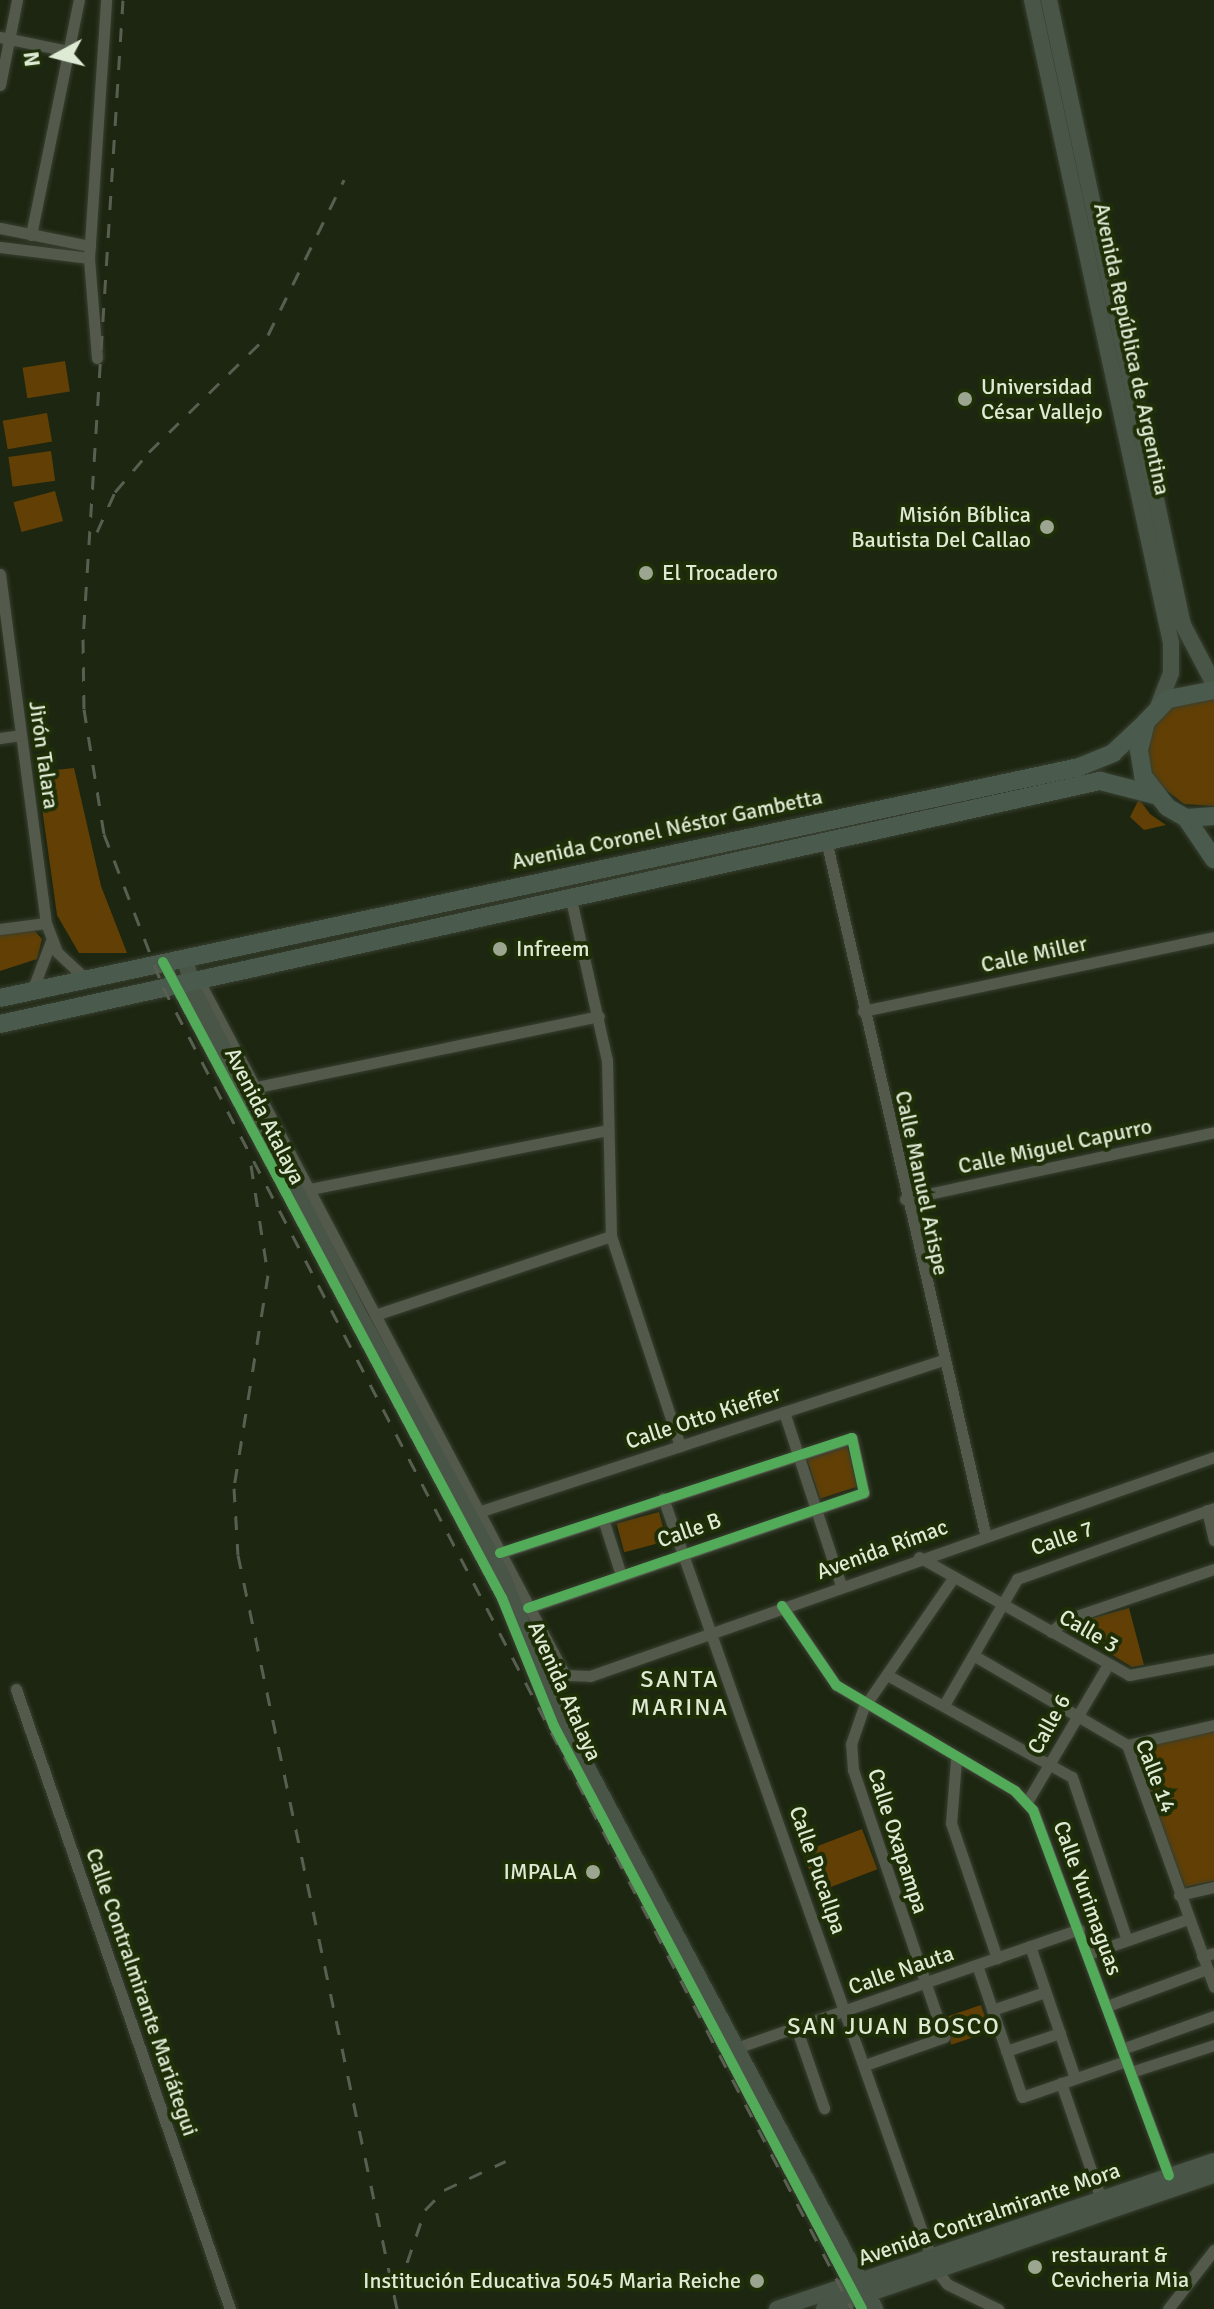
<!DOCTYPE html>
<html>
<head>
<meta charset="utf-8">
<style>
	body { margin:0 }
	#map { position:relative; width:1214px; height:2309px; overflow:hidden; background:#1d2611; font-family:Signika,sans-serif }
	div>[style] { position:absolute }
	.green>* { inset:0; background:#624005; transform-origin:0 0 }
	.roads { filter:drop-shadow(0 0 2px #383f30) drop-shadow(0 0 2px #383f30) }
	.street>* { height:11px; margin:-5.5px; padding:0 5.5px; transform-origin:5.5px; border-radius:5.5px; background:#535a4b }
	.secondary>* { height:16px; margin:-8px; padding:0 8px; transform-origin:8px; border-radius:8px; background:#495647 }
	.primary>* { height:18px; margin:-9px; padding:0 9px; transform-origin:9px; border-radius:9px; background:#4a5b4e }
	.rail>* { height:3px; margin-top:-1.5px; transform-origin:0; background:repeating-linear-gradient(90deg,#585e50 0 14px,transparent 0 28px) }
	.cycleway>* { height:10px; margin:-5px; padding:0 5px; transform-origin:5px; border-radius:5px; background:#51ab58 }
	.dots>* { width:22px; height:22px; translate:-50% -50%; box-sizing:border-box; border:4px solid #1e2f08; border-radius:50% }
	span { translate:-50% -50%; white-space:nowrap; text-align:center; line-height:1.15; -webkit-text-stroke:8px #1e2f08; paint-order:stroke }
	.street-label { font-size:22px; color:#dfead4 }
	.poi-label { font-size:22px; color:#dfead4 }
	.left { translate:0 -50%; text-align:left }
	.right { translate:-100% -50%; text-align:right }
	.neighbourhood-label { font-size:24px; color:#dfead4; letter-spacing:2px }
	.north { position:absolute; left:16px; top:16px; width:80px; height:80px; -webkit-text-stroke:6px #1e2f08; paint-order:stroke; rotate:263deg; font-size:22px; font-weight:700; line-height:32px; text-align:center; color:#dfead4 }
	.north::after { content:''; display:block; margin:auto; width:28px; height:36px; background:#dfead4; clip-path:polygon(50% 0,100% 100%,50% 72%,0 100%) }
</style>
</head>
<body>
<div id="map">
	<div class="green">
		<i style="left:65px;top:361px;width:31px;height:43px;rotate:81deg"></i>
		<i style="left:47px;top:413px;width:29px;height:45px;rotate:80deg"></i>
		<i style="left:51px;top:451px;width:30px;height:43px;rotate:82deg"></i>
		<i style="left:55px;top:491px;width:31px;height:43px;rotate:75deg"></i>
		<i style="clip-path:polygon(1214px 696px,1214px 806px,1184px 804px,1156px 782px,1148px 766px,1151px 728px,1177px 701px)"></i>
		<i style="clip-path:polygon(74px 768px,101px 886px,127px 953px,79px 953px,57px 915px,37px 772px)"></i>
		<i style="clip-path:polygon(1139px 799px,1150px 814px,1166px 825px,1144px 830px,1130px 817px)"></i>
		<i style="clip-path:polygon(32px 928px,42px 939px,37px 959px,0 971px,0 933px)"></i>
		<i style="left:845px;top:1440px;width:48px;height:42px;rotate:72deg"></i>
		<i style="left:659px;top:1512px;width:30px;height:44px;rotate:75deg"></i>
		<i style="clip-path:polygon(1129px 1608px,1144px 1665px,1132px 1667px,1073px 1631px,1078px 1622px)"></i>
		<i style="clip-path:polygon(1214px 1732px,1214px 1881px,1185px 1887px,1133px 1746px)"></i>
		<i style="left:862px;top:1829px;width:43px;height:64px;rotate:69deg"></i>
		<i style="left:981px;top:2005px;width:28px;height:41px;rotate:71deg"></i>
	</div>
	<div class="roads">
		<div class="street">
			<i style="left:0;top:37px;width:69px;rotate:11.6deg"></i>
			<i style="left:0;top:85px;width:87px;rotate:-78.7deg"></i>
			<i style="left:0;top:228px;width:92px;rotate:11.3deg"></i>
			<i style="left:31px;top:235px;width:240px;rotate:-78.5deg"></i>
			<i style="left:0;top:247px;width:90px;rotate:7deg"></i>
			<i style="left:97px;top:358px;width:100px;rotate:-94.6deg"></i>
			<i style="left:89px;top:258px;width:259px;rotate:-86.2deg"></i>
			<i style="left:0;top:574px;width:352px;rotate:82.5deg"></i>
			<i style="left:46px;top:923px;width:31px;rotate:69deg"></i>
			<i style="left:57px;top:952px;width:40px;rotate:43deg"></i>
			<i style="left:0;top:738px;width:21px;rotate:-8deg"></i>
			<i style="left:826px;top:840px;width:711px;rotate:77.08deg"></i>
			<i style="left:570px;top:895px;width:169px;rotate:77.4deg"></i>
			<i style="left:607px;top:1060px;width:176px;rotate:88.7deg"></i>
			<i style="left:611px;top:1236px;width:221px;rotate:71.8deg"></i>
			<i style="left:0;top:929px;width:46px;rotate:-7.4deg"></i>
			<i style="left:163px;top:962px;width:721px;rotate:61.94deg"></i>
			<i style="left:502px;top:1598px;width:138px;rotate:67.9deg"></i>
			<i style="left:554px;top:1726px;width:659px;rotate:62.15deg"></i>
			<i style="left:198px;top:979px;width:787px;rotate:62.2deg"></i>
			<i style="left:565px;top:1675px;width:25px;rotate:2deg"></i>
			<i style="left:590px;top:1676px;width:661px;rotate:-19.34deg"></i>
			<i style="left:32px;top:991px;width:53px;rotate:-69.2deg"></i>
			<i style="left:863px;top:1011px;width:359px;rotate:-11.9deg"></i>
			<i style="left:257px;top:1087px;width:349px;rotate:-11.7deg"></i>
			<i style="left:310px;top:1189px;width:303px;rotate:-11.2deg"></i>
			<i style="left:905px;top:1199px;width:316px;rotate:-12.2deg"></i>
			<i style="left:375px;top:1315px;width:249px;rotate:-18.5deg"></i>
			<i style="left:784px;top:1412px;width:182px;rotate:71.8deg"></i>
			<i style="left:663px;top:1498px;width:805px;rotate:70.55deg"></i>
			<i style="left:1207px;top:1510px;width:31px;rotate:77deg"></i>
			<i style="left:478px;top:1512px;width:487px;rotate:-18.1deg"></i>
			<i style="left:603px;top:1519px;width:59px;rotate:72.2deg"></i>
			<i style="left:500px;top:1553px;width:370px;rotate:-18.1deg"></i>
			<i style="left:852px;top:1438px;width:56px;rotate:77.7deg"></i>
			<i style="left:864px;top:1493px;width:355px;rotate:161.1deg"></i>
			<i style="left:919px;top:1557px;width:241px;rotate:29.3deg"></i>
			<i style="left:1129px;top:1675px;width:86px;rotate:-10.7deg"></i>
			<i style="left:782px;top:1606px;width:96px;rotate:55.6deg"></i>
			<i style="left:836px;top:1685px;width:208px;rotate:30.6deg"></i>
			<i style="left:1015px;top:1791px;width:26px;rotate:47deg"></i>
			<i style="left:1033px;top:1810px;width:390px;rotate:69.6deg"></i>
			<i style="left:1051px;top:1632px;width:18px;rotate:-41deg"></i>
			<i style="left:1065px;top:1620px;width:157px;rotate:-18.9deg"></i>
			<i style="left:973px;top:1655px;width:178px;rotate:30.3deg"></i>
			<i style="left:1127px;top:1745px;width:257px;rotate:70.2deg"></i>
			<i style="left:887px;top:1675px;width:211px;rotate:28.9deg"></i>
			<i style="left:1072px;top:1777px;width:172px;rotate:71.4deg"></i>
			<i style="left:16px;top:1689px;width:656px;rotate:70.96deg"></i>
			<i style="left:944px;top:1705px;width:146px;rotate:-59.9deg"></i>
			<i style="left:1017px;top:1579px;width:209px;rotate:-19.8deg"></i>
			<i style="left:1127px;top:1745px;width:89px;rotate:-12.9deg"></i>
			<i style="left:956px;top:1760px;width:63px;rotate:94.5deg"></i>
			<i style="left:951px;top:1823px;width:143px;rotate:71.2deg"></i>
			<i style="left:1027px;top:1802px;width:158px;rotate:-59.5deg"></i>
			<i style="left:1179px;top:1895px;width:36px;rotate:-13deg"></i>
			<i style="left:1030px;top:1946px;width:139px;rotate:71.2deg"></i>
			<i style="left:1088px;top:1954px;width:106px;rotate:-19.3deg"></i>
			<i style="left:1202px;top:1956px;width:12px;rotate:-14deg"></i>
			<i style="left:977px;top:1965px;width:139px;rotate:71.2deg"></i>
			<i style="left:1022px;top:2097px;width:110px;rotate:-19.1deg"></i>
			<i style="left:1107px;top:2006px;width:107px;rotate:-20.3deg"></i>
			<i style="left:992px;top:2010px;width:56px;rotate:-18.8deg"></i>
			<i style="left:796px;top:2027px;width:86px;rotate:70.9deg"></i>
			<i style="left:736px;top:2048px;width:363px;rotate:-19.1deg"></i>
			<i style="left:1122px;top:2049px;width:98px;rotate:-19.7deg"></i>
			<i style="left:1006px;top:2051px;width:57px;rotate:-18.4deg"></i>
			<i style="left:865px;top:2065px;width:84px;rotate:-19.5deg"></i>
			<i style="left:944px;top:2037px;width:282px;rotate:-108.8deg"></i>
			<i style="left:853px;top:1770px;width:26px;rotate:-94deg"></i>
			<i style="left:851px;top:1744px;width:39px;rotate:-71deg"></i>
			<i style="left:864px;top:1707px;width:157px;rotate:-55.4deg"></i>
			<i style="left:1131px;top:2072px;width:87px;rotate:-18deg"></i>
			<i style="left:1061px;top:2083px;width:123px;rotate:71deg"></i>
			<i style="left:937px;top:2271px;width:16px;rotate:52deg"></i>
			<i style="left:947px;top:2284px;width:57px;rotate:26.1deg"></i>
			<i style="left:1168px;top:2309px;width:75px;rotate:-52.1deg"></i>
		</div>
		<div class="secondary">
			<i style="left:1032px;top:0;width:658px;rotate:77.8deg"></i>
			<i style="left:1171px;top:643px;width:30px;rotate:90deg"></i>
			<i style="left:1171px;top:673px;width:36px;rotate:111deg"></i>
			<i style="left:1049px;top:0;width:639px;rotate:77.9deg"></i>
			<i style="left:1183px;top:625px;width:67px;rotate:62.3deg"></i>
			<i style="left:185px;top:958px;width:32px;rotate:76deg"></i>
			<i style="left:193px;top:989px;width:372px;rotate:63deg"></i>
			<i style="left:362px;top:1320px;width:291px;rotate:61.2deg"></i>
			<i style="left:502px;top:1575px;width:159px;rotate:67.5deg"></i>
			<i style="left:563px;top:1722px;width:665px;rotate:62.01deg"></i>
			<i style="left:777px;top:2309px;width:461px;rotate:-18.7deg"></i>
			<i style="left:824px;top:2309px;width:412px;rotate:-19deg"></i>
		</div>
		<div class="primary">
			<i style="left:1214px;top:690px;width:47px;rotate:168.9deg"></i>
			<i style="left:1168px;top:699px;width:32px;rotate:134deg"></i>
			<i style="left:1146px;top:722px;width:29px;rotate:104deg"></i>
			<i style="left:1139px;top:750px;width:26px;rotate:81deg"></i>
			<i style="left:1143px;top:776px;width:39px;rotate:52deg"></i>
			<i style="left:1167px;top:807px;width:22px;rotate:30deg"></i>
			<i style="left:1186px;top:818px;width:28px;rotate:-4deg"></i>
			<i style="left:1186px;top:818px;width:50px;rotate:55.7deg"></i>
			<i style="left:0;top:998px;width:1103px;rotate:-12.08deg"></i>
			<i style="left:1079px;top:767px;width:37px;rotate:-22deg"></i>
			<i style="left:1113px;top:753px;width:45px;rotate:-43.2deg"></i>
			<i style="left:0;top:1024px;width:1127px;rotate:-12.46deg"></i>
			<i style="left:1100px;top:781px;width:57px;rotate:14.3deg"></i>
		</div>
	</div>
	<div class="rail">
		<i style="left:123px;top:0;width:640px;rotate:93.58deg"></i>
		<i style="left:83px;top:639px;width:70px;rotate:89.2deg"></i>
		<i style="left:84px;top:709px;width:127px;rotate:80.9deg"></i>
		<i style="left:104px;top:834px;width:164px;rotate:68.9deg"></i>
		<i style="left:163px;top:987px;width:1491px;rotate:62.47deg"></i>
		<i style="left:97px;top:532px;width:44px;rotate:-65.8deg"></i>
		<i style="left:115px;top:492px;width:52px;rotate:-49.6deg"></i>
		<i style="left:149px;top:452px;width:167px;rotate:-44.5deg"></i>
		<i style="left:268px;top:335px;width:173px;rotate:-63.9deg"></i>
		<i style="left:251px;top:1165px;width:111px;rotate:81.2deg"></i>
		<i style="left:268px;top:1275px;width:216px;rotate:99.1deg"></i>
		<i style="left:234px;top:1488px;width:67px;rotate:86.6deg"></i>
		<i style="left:238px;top:1555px;width:771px;rotate:78.09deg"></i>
		<i style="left:398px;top:2289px;width:83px;rotate:-71.1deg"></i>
		<i style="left:425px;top:2210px;width:28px;rotate:-46deg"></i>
		<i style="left:444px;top:2190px;width:68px;rotate:-25.1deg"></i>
	</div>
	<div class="cycleway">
		<i style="left:163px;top:962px;width:721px;rotate:61.94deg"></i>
		<i style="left:502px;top:1598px;width:138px;rotate:67.9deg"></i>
		<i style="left:554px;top:1726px;width:659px;rotate:62.15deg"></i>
		<i style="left:500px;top:1553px;width:370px;rotate:-18.1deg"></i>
		<i style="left:852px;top:1438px;width:56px;rotate:77.7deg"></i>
		<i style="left:864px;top:1493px;width:355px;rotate:161.1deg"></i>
		<i style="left:782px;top:1606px;width:96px;rotate:55.6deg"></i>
		<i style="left:836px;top:1685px;width:208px;rotate:30.6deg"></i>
		<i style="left:1015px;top:1791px;width:26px;rotate:47deg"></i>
		<i style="left:1033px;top:1810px;width:390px;rotate:69.6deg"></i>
	</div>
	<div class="dots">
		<i style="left:965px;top:399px;background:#9ba590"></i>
		<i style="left:1047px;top:527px;background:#9ba590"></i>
		<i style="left:646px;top:573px;background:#9ba590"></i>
		<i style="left:500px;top:949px;background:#9ba590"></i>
		<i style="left:593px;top:1872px;background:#9ba590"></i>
		<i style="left:1035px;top:2267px;background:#9ba590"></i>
		<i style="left:757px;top:2281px;background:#9ba590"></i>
	</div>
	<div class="street-label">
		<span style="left:1132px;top:349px;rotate:78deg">Avenida República de Argentina</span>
		<span style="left:44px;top:755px;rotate:82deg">Jirón Talara</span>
		<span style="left:667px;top:829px;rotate:-12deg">Avenida Coronel Néstor Gambetta</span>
		<span style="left:1034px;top:954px;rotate:-12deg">Calle Miller</span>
		<span style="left:265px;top:1116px;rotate:63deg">Avenida Atalaya</span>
		<span style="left:1055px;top:1146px;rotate:-12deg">Calle Miguel Capurro</span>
		<span style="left:922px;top:1183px;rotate:78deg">Calle Manuel Arispe</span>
		<span style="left:703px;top:1417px;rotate:-18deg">Calle Otto Kieffer</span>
		<span style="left:689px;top:1530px;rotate:-19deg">Calle B</span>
		<span style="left:1062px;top:1538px;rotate:-19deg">Calle 7</span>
		<span style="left:882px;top:1549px;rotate:-20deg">Avenida Rímac</span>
		<span style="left:1089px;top:1631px;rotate:30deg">Calle 3</span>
		<span style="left:565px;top:1691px;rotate:66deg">Avenida Atalaya</span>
		<span style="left:1049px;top:1724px;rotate:-61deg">Calle 6</span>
		<span style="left:1156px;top:1776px;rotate:69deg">Calle 14</span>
		<span style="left:898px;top:1841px;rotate:72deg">Calle Oxapampa</span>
		<span style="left:818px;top:1870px;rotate:71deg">Calle Pucallpa</span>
		<span style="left:1088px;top:1898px;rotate:70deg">Calle Yurimaguas</span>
		<span style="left:901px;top:1970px;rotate:-19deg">Calle Nauta</span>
		<span style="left:142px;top:1992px;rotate:71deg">Calle Contralmirante Mariátegui</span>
		<span style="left:989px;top:2214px;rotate:-19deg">Avenida Contralmirante Mora</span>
	</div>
	<div class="poi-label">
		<span class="left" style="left:981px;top:399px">Universidad<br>César Vallejo</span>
		<span class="right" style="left:1031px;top:527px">Misión Bíblica<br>Bautista Del Callao</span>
		<span class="left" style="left:662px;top:573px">El Trocadero</span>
		<span class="left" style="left:516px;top:949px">Infreem</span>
		<span class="right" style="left:577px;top:1872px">IMPALA</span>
		<span class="left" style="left:1051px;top:2267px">restaurant &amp;<br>Cevicheria Mia</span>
		<span class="right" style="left:741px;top:2281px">Institución Educativa 5045 Maria Reiche</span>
	</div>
	<div class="neighbourhood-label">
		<span style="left:680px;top:1694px">SANTA<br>MARINA</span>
		<span style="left:894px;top:2027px">SAN JUAN BOSCO</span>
	</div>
	<div class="north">N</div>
</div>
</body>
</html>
